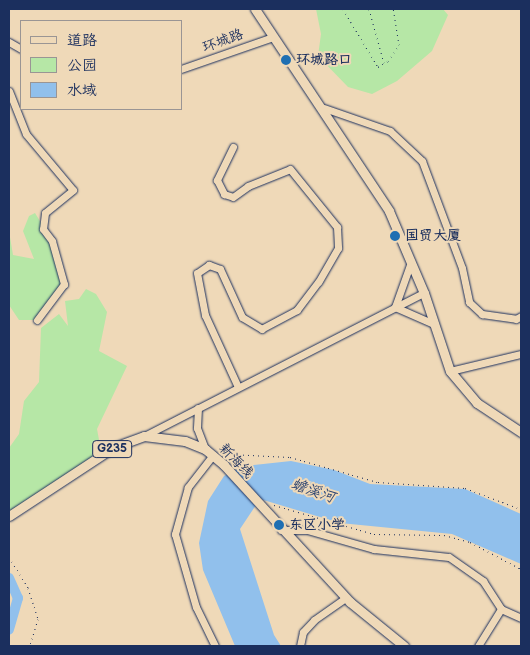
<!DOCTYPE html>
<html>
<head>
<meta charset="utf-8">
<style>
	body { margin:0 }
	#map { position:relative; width:530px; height:655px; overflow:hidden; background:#efd9b8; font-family:"Balsamiq Sans","LXGW WenKai TC",sans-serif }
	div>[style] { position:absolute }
	.green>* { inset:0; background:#b6e7a6 }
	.water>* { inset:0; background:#91c0ec }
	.river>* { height:10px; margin:-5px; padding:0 5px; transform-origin:5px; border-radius:5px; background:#91c0ec }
	.path>* { height:1px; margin-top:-0.5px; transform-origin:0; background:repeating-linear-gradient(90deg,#1b2f5e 0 1px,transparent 0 5px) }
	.roads { filter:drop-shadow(0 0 1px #1b2f5e) drop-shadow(0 0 1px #1b2f5e) }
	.minor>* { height:7px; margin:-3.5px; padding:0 3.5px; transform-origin:3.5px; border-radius:3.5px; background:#efd9b8 }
	.major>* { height:9px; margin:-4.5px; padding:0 4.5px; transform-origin:4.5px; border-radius:4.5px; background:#efd9b8 }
	.dots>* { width:14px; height:14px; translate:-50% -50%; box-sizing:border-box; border:2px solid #efd9b8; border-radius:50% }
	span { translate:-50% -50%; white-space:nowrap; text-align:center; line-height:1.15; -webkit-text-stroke:4px #efd9b8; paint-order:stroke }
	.shield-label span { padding:1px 4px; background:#efd9b8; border:1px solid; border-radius:4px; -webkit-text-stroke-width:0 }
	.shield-label { font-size:12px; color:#1b2f5e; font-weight:700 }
	.street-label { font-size:14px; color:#1b2f5e }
	.poi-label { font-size:14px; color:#1b2f5e; font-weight:700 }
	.left { translate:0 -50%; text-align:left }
	.water-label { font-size:15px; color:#2d4573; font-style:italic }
	.frame { position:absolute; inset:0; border:10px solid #1b2f5e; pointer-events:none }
	.legend { position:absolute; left:20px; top:20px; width:162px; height:90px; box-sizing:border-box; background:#efd9b8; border:1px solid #9a9594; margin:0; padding:6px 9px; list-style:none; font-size:15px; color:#1b2f5e }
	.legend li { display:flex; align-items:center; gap:10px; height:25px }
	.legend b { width:25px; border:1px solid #9a9594 }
</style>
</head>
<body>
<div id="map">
	<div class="green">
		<i style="clip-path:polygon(316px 9px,443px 9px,448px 15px,432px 51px,397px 81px,372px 94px,348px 87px,318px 56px,321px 34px)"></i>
		<i style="clip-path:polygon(35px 213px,52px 241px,64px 284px,37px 320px,19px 320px,9px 305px,9px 231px,13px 255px,34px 259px,23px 231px,29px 216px)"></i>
		<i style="clip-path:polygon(86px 289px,96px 294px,107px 312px,99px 351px,127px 366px,97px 429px,102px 456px,9px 516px,9px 448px,19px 434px,24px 401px,39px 382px,41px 328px,59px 314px,68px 326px,65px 301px,79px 299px)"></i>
	</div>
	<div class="water">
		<i style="clip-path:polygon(291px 461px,334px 470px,370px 484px,465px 489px,521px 514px,521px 564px,452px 534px,340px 523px,260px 499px,240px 529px,274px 635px,281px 646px,235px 646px,203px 570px,199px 543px,208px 501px,224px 476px,244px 466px)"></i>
	</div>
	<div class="river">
		<i style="left:9px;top:578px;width:22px;rotate:66deg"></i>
		<i style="left:18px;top:598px;width:33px;rotate:106deg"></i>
	</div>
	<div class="path">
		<i style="left:343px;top:9px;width:68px;rotate:58.9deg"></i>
		<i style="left:378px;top:67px;width:12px;rotate:-31deg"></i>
		<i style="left:388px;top:61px;width:19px;rotate:-55deg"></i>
		<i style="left:399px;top:45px;width:36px;rotate:-99deg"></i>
		<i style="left:369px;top:9px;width:56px;rotate:74.5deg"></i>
		<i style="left:228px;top:454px;width:62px;rotate:2.8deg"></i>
		<i style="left:290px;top:457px;width:91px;rotate:15.9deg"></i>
		<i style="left:378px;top:482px;width:87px;rotate:3.9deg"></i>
		<i style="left:465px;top:488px;width:60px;rotate:20.6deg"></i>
		<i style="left:274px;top:505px;width:104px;rotate:16.2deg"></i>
		<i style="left:374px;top:534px;width:70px;rotate:0.8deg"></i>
		<i style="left:444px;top:535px;width:27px;rotate:15deg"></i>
		<i style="left:470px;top:542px;width:58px;rotate:27.9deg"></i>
		<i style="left:9px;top:557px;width:36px;rotate:58deg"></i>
		<i style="left:28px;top:588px;width:33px;rotate:72deg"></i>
		<i style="left:38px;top:619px;width:28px;rotate:107deg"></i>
	</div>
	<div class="roads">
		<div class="minor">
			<i style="left:9px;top:42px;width:14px;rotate:30deg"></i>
			<i style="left:181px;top:69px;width:97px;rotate:-19.2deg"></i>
			<i style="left:9px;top:91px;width:46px;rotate:68.4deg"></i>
			<i style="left:26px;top:134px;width:73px;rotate:50deg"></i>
			<i style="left:73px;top:190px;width:36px;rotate:141deg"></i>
			<i style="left:45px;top:213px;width:16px;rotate:97deg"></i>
			<i style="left:43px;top:229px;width:15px;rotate:53deg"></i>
			<i style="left:52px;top:241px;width:45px;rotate:74.4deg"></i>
			<i style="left:64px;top:284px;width:45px;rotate:126.9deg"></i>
			<i style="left:324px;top:108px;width:70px;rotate:19.2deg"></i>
			<i style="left:390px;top:131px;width:44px;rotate:43.2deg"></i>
			<i style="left:422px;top:161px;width:114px;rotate:69.5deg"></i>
			<i style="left:462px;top:268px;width:35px;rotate:78deg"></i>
			<i style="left:469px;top:302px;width:18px;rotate:43deg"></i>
			<i style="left:482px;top:314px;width:34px;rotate:8deg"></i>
			<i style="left:516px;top:319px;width:6px;rotate:-31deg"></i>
			<i style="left:233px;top:147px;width:37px;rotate:116deg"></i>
			<i style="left:217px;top:180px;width:16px;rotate:63deg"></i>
			<i style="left:224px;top:194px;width:9px;rotate:18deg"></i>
			<i style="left:233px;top:197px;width:19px;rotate:-36deg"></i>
			<i style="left:248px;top:186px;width:45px;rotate:-22deg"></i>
			<i style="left:290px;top:169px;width:75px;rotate:51deg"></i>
			<i style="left:337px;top:227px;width:21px;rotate:87deg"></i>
			<i style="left:338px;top:248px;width:39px;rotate:120deg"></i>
			<i style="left:318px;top:282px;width:35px;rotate:127deg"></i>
			<i style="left:297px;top:310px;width:40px;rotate:152deg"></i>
			<i style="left:262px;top:329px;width:23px;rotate:-149deg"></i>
			<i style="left:242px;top:317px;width:53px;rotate:-114.6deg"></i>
			<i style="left:220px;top:269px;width:12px;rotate:-160deg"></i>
			<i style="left:209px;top:265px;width:14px;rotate:146deg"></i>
			<i style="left:197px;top:273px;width:43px;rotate:79.2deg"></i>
			<i style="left:205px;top:315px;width:79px;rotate:65.4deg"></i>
			<i style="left:411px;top:262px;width:48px;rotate:109.6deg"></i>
			<i style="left:395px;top:307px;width:43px;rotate:23.6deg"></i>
			<i style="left:450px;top:371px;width:73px;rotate:-13.5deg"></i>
			<i style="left:198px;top:408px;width:20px;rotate:93deg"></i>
			<i style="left:197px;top:428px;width:22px;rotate:69deg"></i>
			<i style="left:144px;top:436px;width:314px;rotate:-27.1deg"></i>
			<i style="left:213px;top:455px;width:41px;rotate:128deg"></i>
			<i style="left:188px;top:487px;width:49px;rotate:105.5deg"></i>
			<i style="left:175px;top:534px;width:76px;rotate:74deg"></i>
			<i style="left:196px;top:607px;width:43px;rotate:64deg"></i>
			<i style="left:281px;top:530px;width:26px"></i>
			<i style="left:307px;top:530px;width:70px;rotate:15.8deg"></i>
			<i style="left:374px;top:549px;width:75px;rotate:6.1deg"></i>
			<i style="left:449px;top:557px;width:42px;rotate:35.2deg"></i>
			<i style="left:483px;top:581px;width:33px;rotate:57deg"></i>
			<i style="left:501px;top:609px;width:22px;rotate:24deg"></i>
			<i style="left:300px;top:646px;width:14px;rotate:-78deg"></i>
			<i style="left:303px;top:632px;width:16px;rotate:-47deg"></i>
			<i style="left:314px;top:620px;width:39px;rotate:-35deg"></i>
			<i style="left:478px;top:646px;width:44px;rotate:-58.1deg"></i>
		</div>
		<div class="major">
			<i style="left:255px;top:9px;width:242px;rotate:56.4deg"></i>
			<i style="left:389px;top:211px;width:89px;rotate:66.9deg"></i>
			<i style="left:424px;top:293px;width:82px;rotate:71.6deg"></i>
			<i style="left:450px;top:371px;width:42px;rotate:49.8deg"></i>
			<i style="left:477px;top:403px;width:53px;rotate:33.4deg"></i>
			<i style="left:9px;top:516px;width:126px;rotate:-33.3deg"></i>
			<i style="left:114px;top:447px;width:32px;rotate:-20deg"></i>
			<i style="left:144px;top:436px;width:41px;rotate:7deg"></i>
			<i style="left:185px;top:441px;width:22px;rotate:22deg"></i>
			<i style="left:205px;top:449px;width:25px;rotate:40deg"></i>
			<i style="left:224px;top:465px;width:186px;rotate:47.4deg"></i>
			<i style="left:350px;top:602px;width:70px;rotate:39.2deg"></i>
		</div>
	</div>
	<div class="dots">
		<i style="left:286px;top:60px;background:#1f6fb2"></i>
		<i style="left:395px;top:236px;background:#1f6fb2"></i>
		<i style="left:279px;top:525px;background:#1f6fb2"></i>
	</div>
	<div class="shield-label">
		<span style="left:112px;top:449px">G235</span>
	</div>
	<div class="street-label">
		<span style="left:223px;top:41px;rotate:-20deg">环城路</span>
		<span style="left:236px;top:461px;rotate:46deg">新海线</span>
	</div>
	<div class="poi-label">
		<span class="left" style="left:296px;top:60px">环城路口</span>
		<span class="left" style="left:405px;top:236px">国贸大厦</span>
		<span class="left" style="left:289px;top:525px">东区小学</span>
	</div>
	<div class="water-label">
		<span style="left:313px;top:491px;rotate:19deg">蟾溪河</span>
	</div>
	<div class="frame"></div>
	<ul class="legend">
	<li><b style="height:6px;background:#efd9b8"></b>道路</li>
	<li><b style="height:14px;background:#b6e7a6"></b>公园</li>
	<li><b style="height:14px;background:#91c0ec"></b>水域</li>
	</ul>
</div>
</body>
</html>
